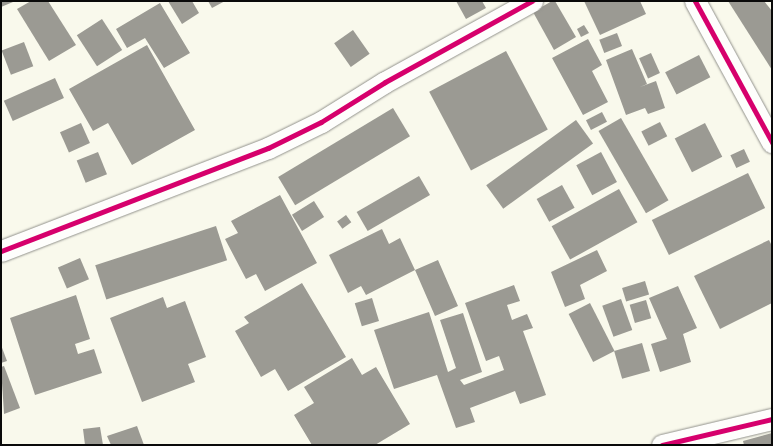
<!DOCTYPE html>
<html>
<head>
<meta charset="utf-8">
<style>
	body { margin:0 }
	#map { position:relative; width:773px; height:446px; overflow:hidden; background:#f9f9ec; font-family:Lora,serif }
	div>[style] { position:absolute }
	.building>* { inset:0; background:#9b9a93; transform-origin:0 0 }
	.roads { filter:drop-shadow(0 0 1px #92928c) drop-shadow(0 0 1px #92928c) }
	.street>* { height:21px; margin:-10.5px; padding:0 10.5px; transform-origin:10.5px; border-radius:10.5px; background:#fefefc }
	.cycleway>* { height:5px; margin:-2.5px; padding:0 2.5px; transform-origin:2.5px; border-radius:2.5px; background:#d6006c }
	span { translate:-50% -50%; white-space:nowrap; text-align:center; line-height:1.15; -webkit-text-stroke:4px #fff; paint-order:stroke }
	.frame { position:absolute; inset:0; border:2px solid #0a0a0a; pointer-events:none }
</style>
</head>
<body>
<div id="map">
	<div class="building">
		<i style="clip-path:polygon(1px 1px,13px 1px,13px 2px,1px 7px)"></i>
		<i style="clip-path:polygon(31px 1px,48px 1px,76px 45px,49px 61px,17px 9px)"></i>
		<i style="clip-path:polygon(168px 1px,192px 1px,199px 13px,182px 24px)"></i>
		<i style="clip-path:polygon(208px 1px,225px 1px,212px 8px)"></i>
		<i style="clip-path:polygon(456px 1px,482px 1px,486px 8px,466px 19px)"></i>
		<i style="clip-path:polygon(552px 1px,555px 1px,576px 37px,554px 50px,533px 12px)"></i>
		<i style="clip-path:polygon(584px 1px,640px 1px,646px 14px,600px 35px)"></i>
		<i style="clip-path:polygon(728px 1px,764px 1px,772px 11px,772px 70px)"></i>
		<i style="clip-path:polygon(160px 3px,190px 53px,164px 68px,145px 38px,127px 48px,116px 29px)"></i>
		<i style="left:102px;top:19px;width:37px;height:30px;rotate:57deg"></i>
		<i style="clip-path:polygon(584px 25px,589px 33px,581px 37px,577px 29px)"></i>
		<i style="left:353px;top:30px;width:29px;height:23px;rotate:55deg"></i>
		<i style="left:617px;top:33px;width:14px;height:19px;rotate:69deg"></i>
		<i style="clip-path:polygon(588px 39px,602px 65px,592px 71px,608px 102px,583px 115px,552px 58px)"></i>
		<i style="left:24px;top:42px;width:26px;height:24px;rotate:69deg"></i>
		<i style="clip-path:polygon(147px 45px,195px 130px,132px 165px,108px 123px,93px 131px,69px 89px)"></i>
		<i style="clip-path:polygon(632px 49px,647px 84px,640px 87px,656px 81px,665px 108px,648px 114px,645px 108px,626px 115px,606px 60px)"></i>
		<i style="left:506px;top:51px;width:89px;height:87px;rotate:62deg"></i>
		<i style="left:651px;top:53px;width:22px;height:13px;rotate:66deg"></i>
		<i style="left:699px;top:55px;width:25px;height:38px;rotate:63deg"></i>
		<i style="left:55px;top:78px;width:22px;height:56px;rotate:66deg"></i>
		<i style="left:393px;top:108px;width:33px;height:134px;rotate:59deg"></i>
		<i style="left:602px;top:112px;width:11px;height:18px;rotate:63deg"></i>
		<i style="left:621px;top:118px;width:95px;height:26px;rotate:60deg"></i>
		<i style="left:576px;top:120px;width:29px;height:111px;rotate:54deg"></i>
		<i style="left:660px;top:122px;width:16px;height:21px;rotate:63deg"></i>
		<i style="left:81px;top:123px;width:22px;height:23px;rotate:66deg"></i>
		<i style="left:705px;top:123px;width:38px;height:34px;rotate:63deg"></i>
		<i style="left:744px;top:149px;width:14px;height:15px;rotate:65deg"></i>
		<i style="left:98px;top:152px;width:24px;height:23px;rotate:68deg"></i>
		<i style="left:601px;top:152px;width:34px;height:28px;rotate:62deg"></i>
		<i style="left:748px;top:173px;width:39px;height:107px;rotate:64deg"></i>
		<i style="left:419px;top:176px;width:22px;height:72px;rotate:60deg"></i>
		<i style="left:562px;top:185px;width:26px;height:29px;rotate:61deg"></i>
		<i style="left:619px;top:189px;width:38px;height:77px;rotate:61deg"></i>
		<i style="clip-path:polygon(280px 195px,317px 263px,265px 291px,256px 274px,246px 279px,225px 239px,238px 233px,231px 221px)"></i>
		<i style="left:314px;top:201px;width:19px;height:26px;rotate:58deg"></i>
		<i style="left:346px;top:215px;width:9px;height:11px;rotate:54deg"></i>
		<i style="left:216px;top:226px;width:36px;height:127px;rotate:72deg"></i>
		<i style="clip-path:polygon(382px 229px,389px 244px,400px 238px,415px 270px,438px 260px,458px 306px,435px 316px,415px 270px,366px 295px,361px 286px,348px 293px,329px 255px)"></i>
		<i style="clip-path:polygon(769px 240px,772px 246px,772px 303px,720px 329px,694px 276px)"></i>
		<i style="clip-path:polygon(597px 250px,607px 271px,580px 285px,585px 299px,565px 307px,551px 272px)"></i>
		<i style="left:80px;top:258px;width:23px;height:24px;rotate:67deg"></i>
		<i style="left:645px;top:281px;width:14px;height:24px;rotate:73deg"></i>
		<i style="clip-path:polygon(302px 283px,346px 357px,288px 391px,275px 369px,261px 377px,235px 331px,249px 323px,244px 317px)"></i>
		<i style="clip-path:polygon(514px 285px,520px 301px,507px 305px,512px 320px,527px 314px,533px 328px,523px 331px,546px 395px,520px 404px,515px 391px,470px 408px,475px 422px,456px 428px,437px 375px,394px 389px,374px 330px,429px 312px,448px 372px,456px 368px,440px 320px,463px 313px,482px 372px,460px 380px,464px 385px,504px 370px,499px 356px,486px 361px,465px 303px)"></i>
		<i style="clip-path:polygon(678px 286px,697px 328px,683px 334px,691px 362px,660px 372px,651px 344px,667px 339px,649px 298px)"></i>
		<i style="clip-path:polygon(76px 295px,90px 339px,75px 344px,78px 354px,94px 349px,102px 373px,35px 395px,10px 318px)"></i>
		<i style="clip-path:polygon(163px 297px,167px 308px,185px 301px,206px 357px,188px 364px,195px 382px,142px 402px,110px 318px)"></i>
		<i style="left:372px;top:298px;width:24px;height:18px;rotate:73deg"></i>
		<i style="left:621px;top:299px;width:33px;height:20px;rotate:70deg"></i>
		<i style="left:646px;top:300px;width:19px;height:17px;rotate:74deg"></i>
		<i style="left:590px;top:303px;width:54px;height:24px;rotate:63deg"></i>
		<i style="left:642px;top:343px;width:29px;height:29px;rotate:74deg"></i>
		<i style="clip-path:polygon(1px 345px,7px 361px,1px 363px)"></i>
		<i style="clip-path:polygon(352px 358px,362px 375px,376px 367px,410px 424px,375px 445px,312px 445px,294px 415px,314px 403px,304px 387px)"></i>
		<i style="clip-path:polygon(4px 366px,20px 408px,4px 414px,1px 367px)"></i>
		<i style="clip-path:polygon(137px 426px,144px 445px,111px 445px,107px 436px)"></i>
		<i style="clip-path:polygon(100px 427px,103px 445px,85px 445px,83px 429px)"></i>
		<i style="clip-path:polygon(772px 433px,772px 445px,744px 445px,743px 441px)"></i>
	</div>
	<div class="roads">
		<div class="street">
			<i style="left:695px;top:1px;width:161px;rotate:61.4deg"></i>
			<i style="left:1px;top:251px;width:286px;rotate:-21.1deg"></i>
			<i style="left:268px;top:148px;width:59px;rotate:-26.1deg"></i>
			<i style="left:321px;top:122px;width:75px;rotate:-32deg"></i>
			<i style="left:385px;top:82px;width:168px;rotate:-28.9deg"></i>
			<i style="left:662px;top:445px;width:113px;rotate:-13.3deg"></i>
		</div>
	</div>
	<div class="cycleway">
		<i style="left:695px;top:1px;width:161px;rotate:61.4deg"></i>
		<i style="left:1px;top:251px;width:286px;rotate:-21.1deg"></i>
		<i style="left:268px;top:148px;width:59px;rotate:-26.1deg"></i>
		<i style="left:321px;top:122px;width:75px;rotate:-32deg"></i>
		<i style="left:385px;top:82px;width:168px;rotate:-28.9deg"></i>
		<i style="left:662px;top:445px;width:113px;rotate:-13.3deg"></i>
	</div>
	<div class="frame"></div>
</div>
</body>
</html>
